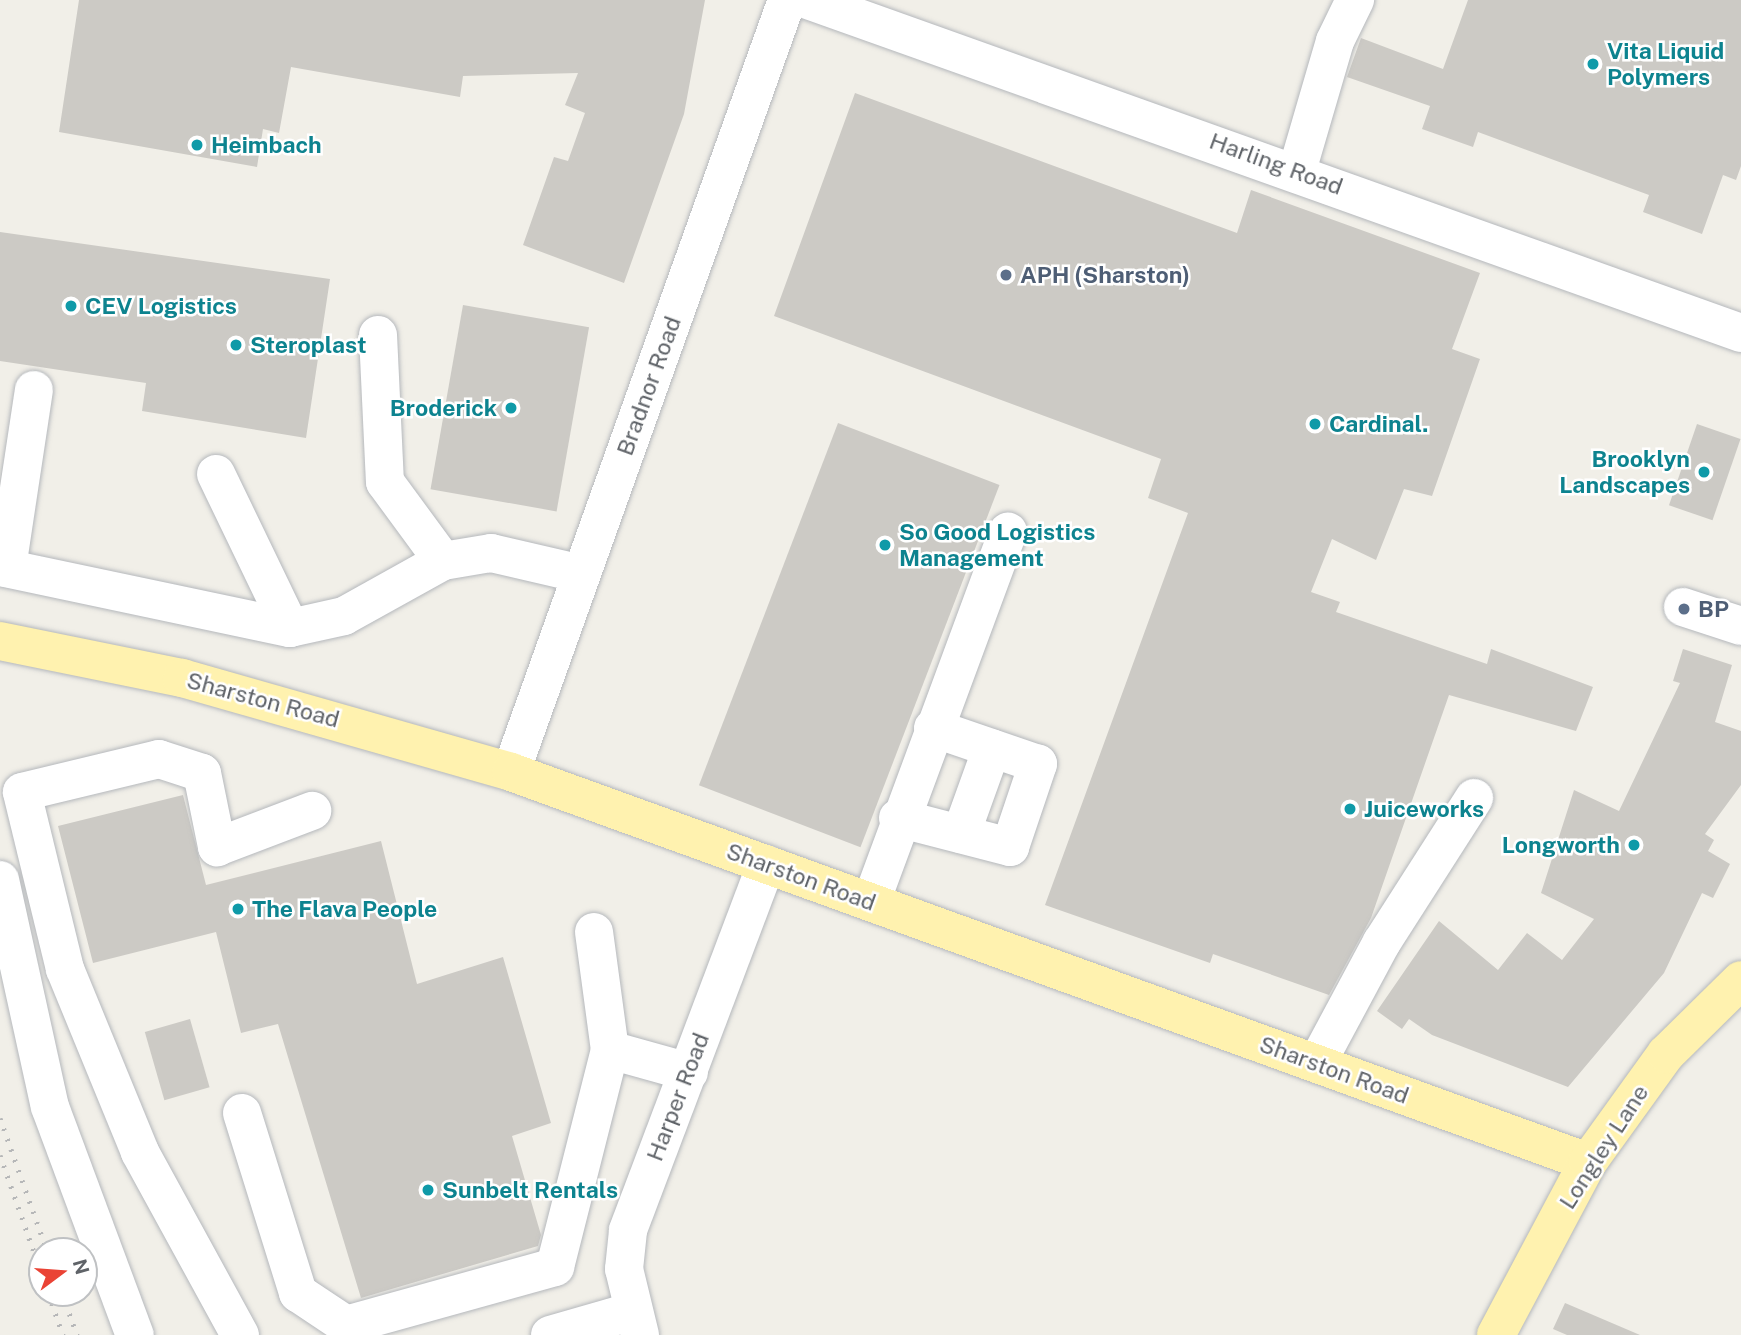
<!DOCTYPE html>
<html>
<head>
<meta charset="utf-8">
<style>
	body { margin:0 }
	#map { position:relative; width:1741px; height:1335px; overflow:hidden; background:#f1efe8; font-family:"Public Sans",sans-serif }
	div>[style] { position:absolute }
	.building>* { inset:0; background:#cccac5; transform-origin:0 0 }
	.roads { filter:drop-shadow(0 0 2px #b5b8bc) drop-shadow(0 0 2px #b5b8bc) }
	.minor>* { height:38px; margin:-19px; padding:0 19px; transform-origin:19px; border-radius:19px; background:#fff }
	.major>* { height:38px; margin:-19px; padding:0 19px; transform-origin:19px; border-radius:19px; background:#fff2af }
	.rail>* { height:5px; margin-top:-2.5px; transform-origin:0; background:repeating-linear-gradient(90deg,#b6b7b8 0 2px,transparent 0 11px) }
	.dots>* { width:19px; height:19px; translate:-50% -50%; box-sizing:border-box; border:4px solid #fff; border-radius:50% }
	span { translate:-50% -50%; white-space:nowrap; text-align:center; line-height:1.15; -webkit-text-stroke:5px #fff; paint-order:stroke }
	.culture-label { font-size:23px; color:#0d838f; font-weight:700 }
	.left { translate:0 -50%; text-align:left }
	.right { translate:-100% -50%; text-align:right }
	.street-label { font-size:23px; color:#5f6368 }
	.service-label { font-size:23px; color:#4e5e75; font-weight:700 }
	.north { position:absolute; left:28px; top:1237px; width:70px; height:70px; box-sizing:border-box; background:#fff; border:2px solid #bfc1c3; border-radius:50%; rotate:74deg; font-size:19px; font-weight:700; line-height:28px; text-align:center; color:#5f6368 }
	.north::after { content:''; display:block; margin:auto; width:24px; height:32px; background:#ea4335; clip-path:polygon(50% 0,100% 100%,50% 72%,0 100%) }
</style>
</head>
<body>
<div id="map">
	<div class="building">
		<i style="clip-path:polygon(79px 0,705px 0,684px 114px,624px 283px,523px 245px,554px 157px,568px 161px,585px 113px,565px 105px,578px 73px,463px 76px,460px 97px,291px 67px,279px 133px,263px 129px,257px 167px,59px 132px)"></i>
		<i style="clip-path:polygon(1468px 0,1741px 0,1741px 166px,1736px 180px,1723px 175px,1702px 234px,1643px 212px,1649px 195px,1478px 132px,1473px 147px,1422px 129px,1430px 106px,1347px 77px,1361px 38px,1443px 69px)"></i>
		<i style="clip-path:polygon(855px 93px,1237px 233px,1251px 190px,1480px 273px,1452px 349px,1480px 359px,1432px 496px,1404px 489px,1376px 560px,1332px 539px,1311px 592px,1340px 602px,1336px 612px,1487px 664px,1491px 649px,1593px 687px,1576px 731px,1449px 695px,1371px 918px,1329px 995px,1213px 954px,1210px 963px,1045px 905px,1188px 513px,1148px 498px,1161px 459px,774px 316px)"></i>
		<i style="clip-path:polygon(0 232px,330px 279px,306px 438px,142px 411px,146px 383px,0 361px)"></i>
		<i style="left:463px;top:305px;width:128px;height:187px;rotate:10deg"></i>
		<i style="left:838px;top:423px;width:173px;height:388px;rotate:21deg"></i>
		<i style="left:1697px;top:424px;width:46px;height:86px;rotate:19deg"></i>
		<i style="clip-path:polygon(1683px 649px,1732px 665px,1715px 722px,1741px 731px,1741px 785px,1705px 834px,1714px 840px,1708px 851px,1730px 864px,1713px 898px,1702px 893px,1664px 973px,1568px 1087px,1432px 1035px,1409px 1019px,1402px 1029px,1377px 1011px,1439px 921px,1498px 970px,1527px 933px,1562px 960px,1594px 919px,1541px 893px,1574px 790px,1619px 811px,1680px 683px,1673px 681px)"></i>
		<i style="clip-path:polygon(183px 795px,206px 885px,381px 841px,417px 984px,503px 957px,551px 1123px,512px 1136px,541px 1235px,538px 1246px,361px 1298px,278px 1024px,241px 1033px,216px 932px,93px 963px,58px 826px)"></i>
		<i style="left:190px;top:1019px;width:71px;height:47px;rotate:74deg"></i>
		<i style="clip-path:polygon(1565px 1303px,1640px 1335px,1567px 1335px,1553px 1329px)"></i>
	</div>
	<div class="roads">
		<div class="minor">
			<i style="left:808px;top:0;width:991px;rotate:19.64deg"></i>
			<i style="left:1297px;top:171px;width:135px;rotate:-73.7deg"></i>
			<i style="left:1335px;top:41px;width:46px;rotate:-64deg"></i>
			<i style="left:378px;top:335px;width:147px;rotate:87.3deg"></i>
			<i style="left:385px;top:482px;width:98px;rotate:53.7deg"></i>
			<i style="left:216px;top:474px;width:171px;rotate:64.3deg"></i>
			<i style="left:0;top:567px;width:296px;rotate:11.9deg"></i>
			<i style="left:290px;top:628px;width:55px;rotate:-12.5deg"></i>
			<i style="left:344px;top:616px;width:113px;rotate:-29.1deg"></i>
			<i style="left:443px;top:561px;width:49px;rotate:-9.5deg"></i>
			<i style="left:491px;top:553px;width:92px;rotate:13.1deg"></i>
			<i style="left:7px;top:568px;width:180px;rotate:-81.4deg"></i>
			<i style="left:1683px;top:607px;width:61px;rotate:18.1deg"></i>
			<i style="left:511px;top:772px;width:820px;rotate:-70.33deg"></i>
			<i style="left:898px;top:818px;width:116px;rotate:14.5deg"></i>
			<i style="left:1010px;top:847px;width:88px;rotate:-71.4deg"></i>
			<i style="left:1038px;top:764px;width:111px;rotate:-161.1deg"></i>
			<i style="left:961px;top:834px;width:91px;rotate:-70.2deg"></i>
			<i style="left:0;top:880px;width:232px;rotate:77.6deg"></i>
			<i style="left:50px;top:1107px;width:243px;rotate:69.6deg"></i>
			<i style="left:871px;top:902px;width:395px;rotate:-69.7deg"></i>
			<i style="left:594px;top:932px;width:119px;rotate:82.3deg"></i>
			<i style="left:610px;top:1050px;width:82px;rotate:15.6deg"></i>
			<i style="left:1317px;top:1063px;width:137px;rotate:-61.8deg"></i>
			<i style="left:1382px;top:942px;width:171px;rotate:-57.4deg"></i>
			<i style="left:242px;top:1113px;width:189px;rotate:72.7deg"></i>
			<i style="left:298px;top:1293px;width:58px;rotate:33.7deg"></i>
			<i style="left:346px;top:1325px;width:217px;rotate:-15.5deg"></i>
			<i style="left:555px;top:1267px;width:224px;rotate:-75.8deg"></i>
			<i style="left:240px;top:1335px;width:209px;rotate:-118.7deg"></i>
			<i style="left:140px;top:1152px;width:198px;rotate:-112.3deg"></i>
			<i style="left:65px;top:969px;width:182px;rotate:-103.7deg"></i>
			<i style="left:22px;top:792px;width:141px;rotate:-13.5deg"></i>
			<i style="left:159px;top:759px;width:45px;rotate:18deg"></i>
			<i style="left:202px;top:773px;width:76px;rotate:78.5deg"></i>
			<i style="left:217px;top:847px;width:102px;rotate:-20.8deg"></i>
			<i style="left:550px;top:1335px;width:86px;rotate:-16.1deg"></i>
			<i style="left:640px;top:1335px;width:68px;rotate:-103.6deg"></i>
			<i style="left:624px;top:1269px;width:39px;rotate:-84deg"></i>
			<i style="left:628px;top:1230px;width:391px;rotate:-69.3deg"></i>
		</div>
		<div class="major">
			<i style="left:0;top:641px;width:186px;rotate:11.5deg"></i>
			<i style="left:182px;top:678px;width:342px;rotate:15.9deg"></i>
			<i style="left:511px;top:772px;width:1145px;rotate:19.91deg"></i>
			<i style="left:1496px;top:1335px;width:196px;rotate:-62deg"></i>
			<i style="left:1588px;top:1162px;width:133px;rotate:-54.2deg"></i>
			<i style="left:1666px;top:1054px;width:105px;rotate:-44.6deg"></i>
		</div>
	</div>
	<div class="rail">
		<i style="left:0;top:1118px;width:141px;rotate:70.5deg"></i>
		<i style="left:0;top:1155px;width:127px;rotate:70.7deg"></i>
		<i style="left:48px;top:1293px;width:45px;rotate:70.3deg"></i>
		<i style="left:62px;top:1293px;width:45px;rotate:70.3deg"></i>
	</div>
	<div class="dots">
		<i style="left:1593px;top:64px;background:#0f9aa8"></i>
		<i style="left:197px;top:145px;background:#0f9aa8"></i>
		<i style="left:1006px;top:275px;background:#5c6f8a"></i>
		<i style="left:71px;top:306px;background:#0f9aa8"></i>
		<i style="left:236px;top:345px;background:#0f9aa8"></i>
		<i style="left:511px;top:408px;background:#0f9aa8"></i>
		<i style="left:1315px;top:424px;background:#0f9aa8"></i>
		<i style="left:1704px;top:472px;background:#0f9aa8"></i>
		<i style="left:885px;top:545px;background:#0f9aa8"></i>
		<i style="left:1684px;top:609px;background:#5c6f8a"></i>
		<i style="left:1350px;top:809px;background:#0f9aa8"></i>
		<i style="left:1634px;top:845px;background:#0f9aa8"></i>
		<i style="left:238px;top:909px;background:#0f9aa8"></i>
		<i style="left:428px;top:1190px;background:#0f9aa8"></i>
	</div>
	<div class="culture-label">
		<span class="left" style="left:1607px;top:64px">Vita Liquid<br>Polymers</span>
		<span class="left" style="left:211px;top:145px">Heimbach</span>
		<span class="left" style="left:85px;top:306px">CEV Logistics</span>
		<span class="left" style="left:250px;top:345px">Steroplast</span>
		<span class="right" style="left:497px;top:408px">Broderick</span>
		<span class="left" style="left:1329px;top:424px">Cardinal.</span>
		<span class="right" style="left:1690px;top:472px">Brooklyn<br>Landscapes</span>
		<span class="left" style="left:899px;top:545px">So Good Logistics<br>Management</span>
		<span class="left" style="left:1364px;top:809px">Juiceworks</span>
		<span class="right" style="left:1620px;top:845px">Longworth</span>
		<span class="left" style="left:252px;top:909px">The Flava People</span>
		<span class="left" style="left:442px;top:1190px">Sunbelt Rentals</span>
	</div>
	<div class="street-label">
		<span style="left:1276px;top:164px;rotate:20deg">Harling Road</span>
		<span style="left:649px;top:386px;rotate:-70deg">Bradnor Road</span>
		<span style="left:263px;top:700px;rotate:15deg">Sharston Road</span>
		<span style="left:801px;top:877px;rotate:20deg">Sharston Road</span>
		<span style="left:1334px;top:1070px;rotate:20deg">Sharston Road</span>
		<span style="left:678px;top:1097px;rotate:-69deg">Harper Road</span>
		<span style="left:1604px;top:1147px;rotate:-57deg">Longley Lane</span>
	</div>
	<div class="service-label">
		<span class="left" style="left:1020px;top:275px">APH (Sharston)</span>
		<span class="left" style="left:1698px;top:609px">BP</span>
	</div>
	<div class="north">N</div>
</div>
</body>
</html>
